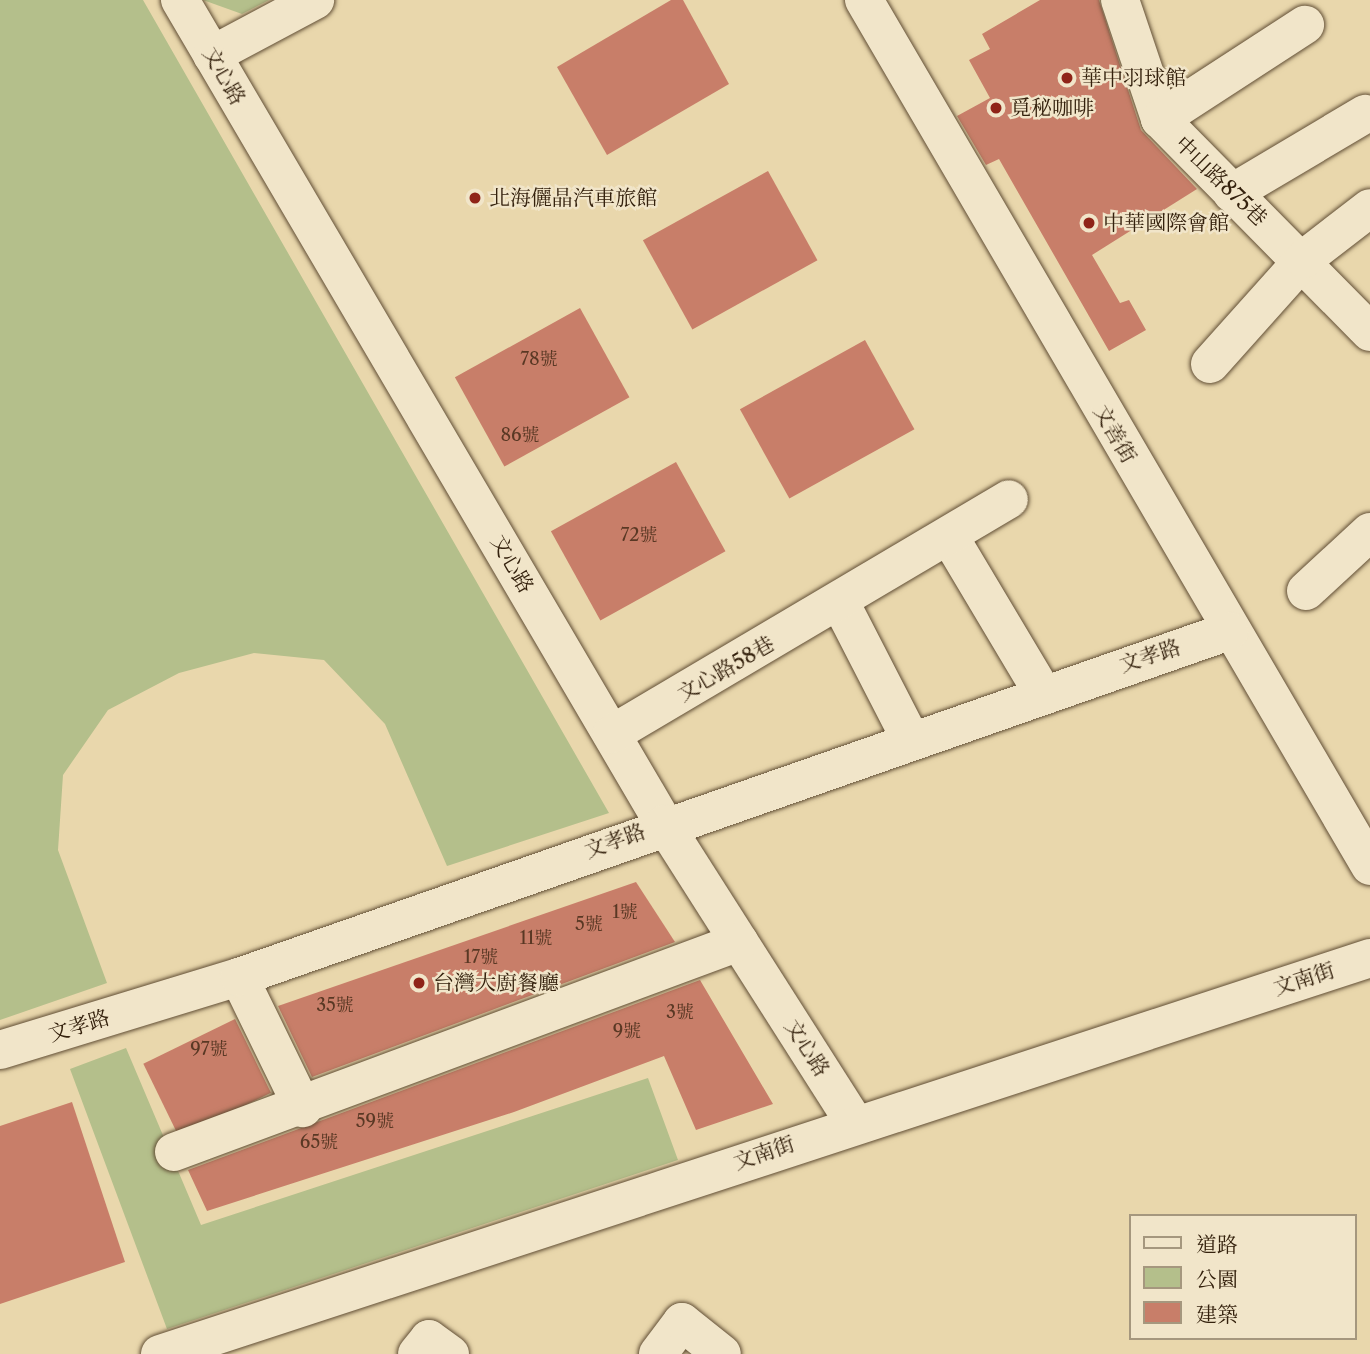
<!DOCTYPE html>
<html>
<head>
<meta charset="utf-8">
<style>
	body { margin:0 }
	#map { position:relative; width:1370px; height:1354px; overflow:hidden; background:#e9d7ac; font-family:"Libre Caslon Text","Noto Serif TC",serif }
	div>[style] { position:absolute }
	.green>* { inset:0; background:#b4bf8b }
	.building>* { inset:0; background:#c87e69; transform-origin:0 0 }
	.roads { filter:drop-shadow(0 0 2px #614e35) drop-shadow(0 0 2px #614e35) }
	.minor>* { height:38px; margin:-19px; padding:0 19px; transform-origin:19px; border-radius:19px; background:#f1e5c9 }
	.dots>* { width:19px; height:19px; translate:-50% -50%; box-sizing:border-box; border:4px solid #f1e5c9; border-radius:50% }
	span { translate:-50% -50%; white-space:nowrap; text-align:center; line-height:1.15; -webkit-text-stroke:5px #f1e5c9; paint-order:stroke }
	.number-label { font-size:18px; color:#593824 }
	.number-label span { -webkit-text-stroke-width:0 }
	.street-label { font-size:21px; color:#34210d }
	.poi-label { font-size:21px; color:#34210d }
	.left { translate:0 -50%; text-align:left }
	.legend { position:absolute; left:1129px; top:1214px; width:228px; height:126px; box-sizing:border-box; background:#f1e5c9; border:2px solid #a5977e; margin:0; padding:9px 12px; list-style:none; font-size:21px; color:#34210d }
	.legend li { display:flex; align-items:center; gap:14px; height:35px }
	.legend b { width:35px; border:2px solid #a5977e }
</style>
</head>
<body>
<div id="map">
	<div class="green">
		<i style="clip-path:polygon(0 0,143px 0,609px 813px,447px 866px,385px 724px,324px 660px,254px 653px,179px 673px,108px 710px,63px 775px,58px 850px,107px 983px,0 1020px)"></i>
		<i style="clip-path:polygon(203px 0,269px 0,242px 14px)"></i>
		<i style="clip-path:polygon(126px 1048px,201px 1225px,648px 1078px,678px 1160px,167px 1329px,70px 1069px)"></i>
	</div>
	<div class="building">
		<i style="clip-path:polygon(671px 0,683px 0,729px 84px,607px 155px,557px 67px)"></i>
		<i style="clip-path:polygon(1040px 0,1099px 0,1141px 130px,1197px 189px,1092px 255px,1120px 303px,1129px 300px,1146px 330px,1109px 351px,999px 159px,986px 165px,957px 116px,990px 98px,969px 60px,990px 49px,982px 34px)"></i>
		<i style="left:768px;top:171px;width:102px;height:143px;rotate:61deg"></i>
		<i style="left:580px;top:308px;width:102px;height:143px;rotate:61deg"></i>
		<i style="left:865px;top:340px;width:102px;height:143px;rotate:61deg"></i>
		<i style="left:676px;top:462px;width:102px;height:143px;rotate:61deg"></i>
		<i style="clip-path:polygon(636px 882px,675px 942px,312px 1077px,278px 1006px)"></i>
		<i style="clip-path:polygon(700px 980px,773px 1104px,696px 1130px,664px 1056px,514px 1112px,207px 1211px,188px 1170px)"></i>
		<i style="left:235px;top:1019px;width:82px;height:102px;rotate:64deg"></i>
		<i style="clip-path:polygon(72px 1102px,125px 1262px,0 1304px,0 1126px)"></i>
	</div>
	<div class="roads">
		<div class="minor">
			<i style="left:180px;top:0;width:956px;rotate:59.57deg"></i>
			<i style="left:664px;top:824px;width:353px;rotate:57.5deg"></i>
			<i style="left:864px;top:0;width:1003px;rotate:59.7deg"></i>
			<i style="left:1120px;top:0;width:126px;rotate:71.4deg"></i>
			<i style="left:1160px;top:119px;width:299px;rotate:45.4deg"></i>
			<i style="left:212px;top:55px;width:117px;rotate:-28.1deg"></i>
			<i style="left:1160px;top:119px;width:173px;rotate:-33deg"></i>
			<i style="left:1232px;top:193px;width:155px;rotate:-30.7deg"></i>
			<i style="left:1210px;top:364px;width:141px;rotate:-48.2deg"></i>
			<i style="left:1304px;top:259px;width:83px;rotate:-37.7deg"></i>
			<i style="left:949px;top:536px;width:182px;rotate:59.2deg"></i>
			<i style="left:1306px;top:591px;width:87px;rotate:-42.7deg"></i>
			<i style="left:841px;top:604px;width:151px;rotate:62.8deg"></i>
			<i style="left:612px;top:734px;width:461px;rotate:-30.6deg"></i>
			<i style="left:239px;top:977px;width:146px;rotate:64deg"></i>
			<i style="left:0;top:1050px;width:250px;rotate:-17deg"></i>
			<i style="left:239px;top:977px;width:1049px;rotate:-19.26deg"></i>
			<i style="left:174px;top:1152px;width:603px;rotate:-20.39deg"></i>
			<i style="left:160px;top:1354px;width:1273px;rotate:-18.12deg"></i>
			<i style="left:417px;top:1354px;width:19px;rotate:-51deg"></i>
			<i style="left:429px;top:1339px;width:26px;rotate:36deg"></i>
			<i style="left:658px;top:1354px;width:40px;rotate:-53deg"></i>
			<i style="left:682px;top:1322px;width:51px;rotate:38.7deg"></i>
		</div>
	</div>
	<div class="dots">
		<i style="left:1067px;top:78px;background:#8f2418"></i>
		<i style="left:996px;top:108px;background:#8f2418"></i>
		<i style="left:475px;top:198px;background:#8f2418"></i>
		<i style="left:1089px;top:223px;background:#8f2418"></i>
		<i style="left:419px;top:983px;background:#8f2418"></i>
	</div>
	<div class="number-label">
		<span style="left:539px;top:359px">78號</span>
		<span style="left:520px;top:435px">86號</span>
		<span style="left:639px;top:535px">72號</span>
		<span style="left:625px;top:912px">1號</span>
		<span style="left:589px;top:924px">5號</span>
		<span style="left:536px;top:938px">11號</span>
		<span style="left:481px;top:957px">17號</span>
		<span style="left:335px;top:1005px">35號</span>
		<span style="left:680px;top:1012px">3號</span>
		<span style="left:627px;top:1031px">9號</span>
		<span style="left:209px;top:1049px">97號</span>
		<span style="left:375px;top:1121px">59號</span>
		<span style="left:319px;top:1142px">65號</span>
	</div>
	<div class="street-label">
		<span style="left:224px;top:76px;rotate:60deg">文心路</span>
		<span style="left:1221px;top:181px;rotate:44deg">中山路875巷</span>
		<span style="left:1115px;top:434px;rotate:60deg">文善街</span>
		<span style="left:512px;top:564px;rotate:60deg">文心路</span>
		<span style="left:1150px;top:656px;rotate:-18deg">文孝路</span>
		<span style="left:726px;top:669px;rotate:-30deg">文心路58巷</span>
		<span style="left:615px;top:841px;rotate:-20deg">文孝路</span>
		<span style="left:1304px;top:979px;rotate:-18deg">文南街</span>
		<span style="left:79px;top:1026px;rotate:-17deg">文孝路</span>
		<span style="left:807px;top:1048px;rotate:57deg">文心路</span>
		<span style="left:764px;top:1153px;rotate:-19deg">文南街</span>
	</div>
	<div class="poi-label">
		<span class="left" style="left:1081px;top:78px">華中羽球館</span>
		<span class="left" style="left:1010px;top:108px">覓秘咖啡</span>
		<span class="left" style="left:489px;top:198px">北海儷晶汽車旅館</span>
		<span class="left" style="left:1103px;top:223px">中華國際會館</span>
		<span class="left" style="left:433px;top:983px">台灣大廚餐廳</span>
	</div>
	<ul class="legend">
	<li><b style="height:9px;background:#f1e5c9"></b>道路</li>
	<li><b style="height:19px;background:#b4bf8b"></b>公園</li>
	<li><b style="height:19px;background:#c87e69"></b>建築</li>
	</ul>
</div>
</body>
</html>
